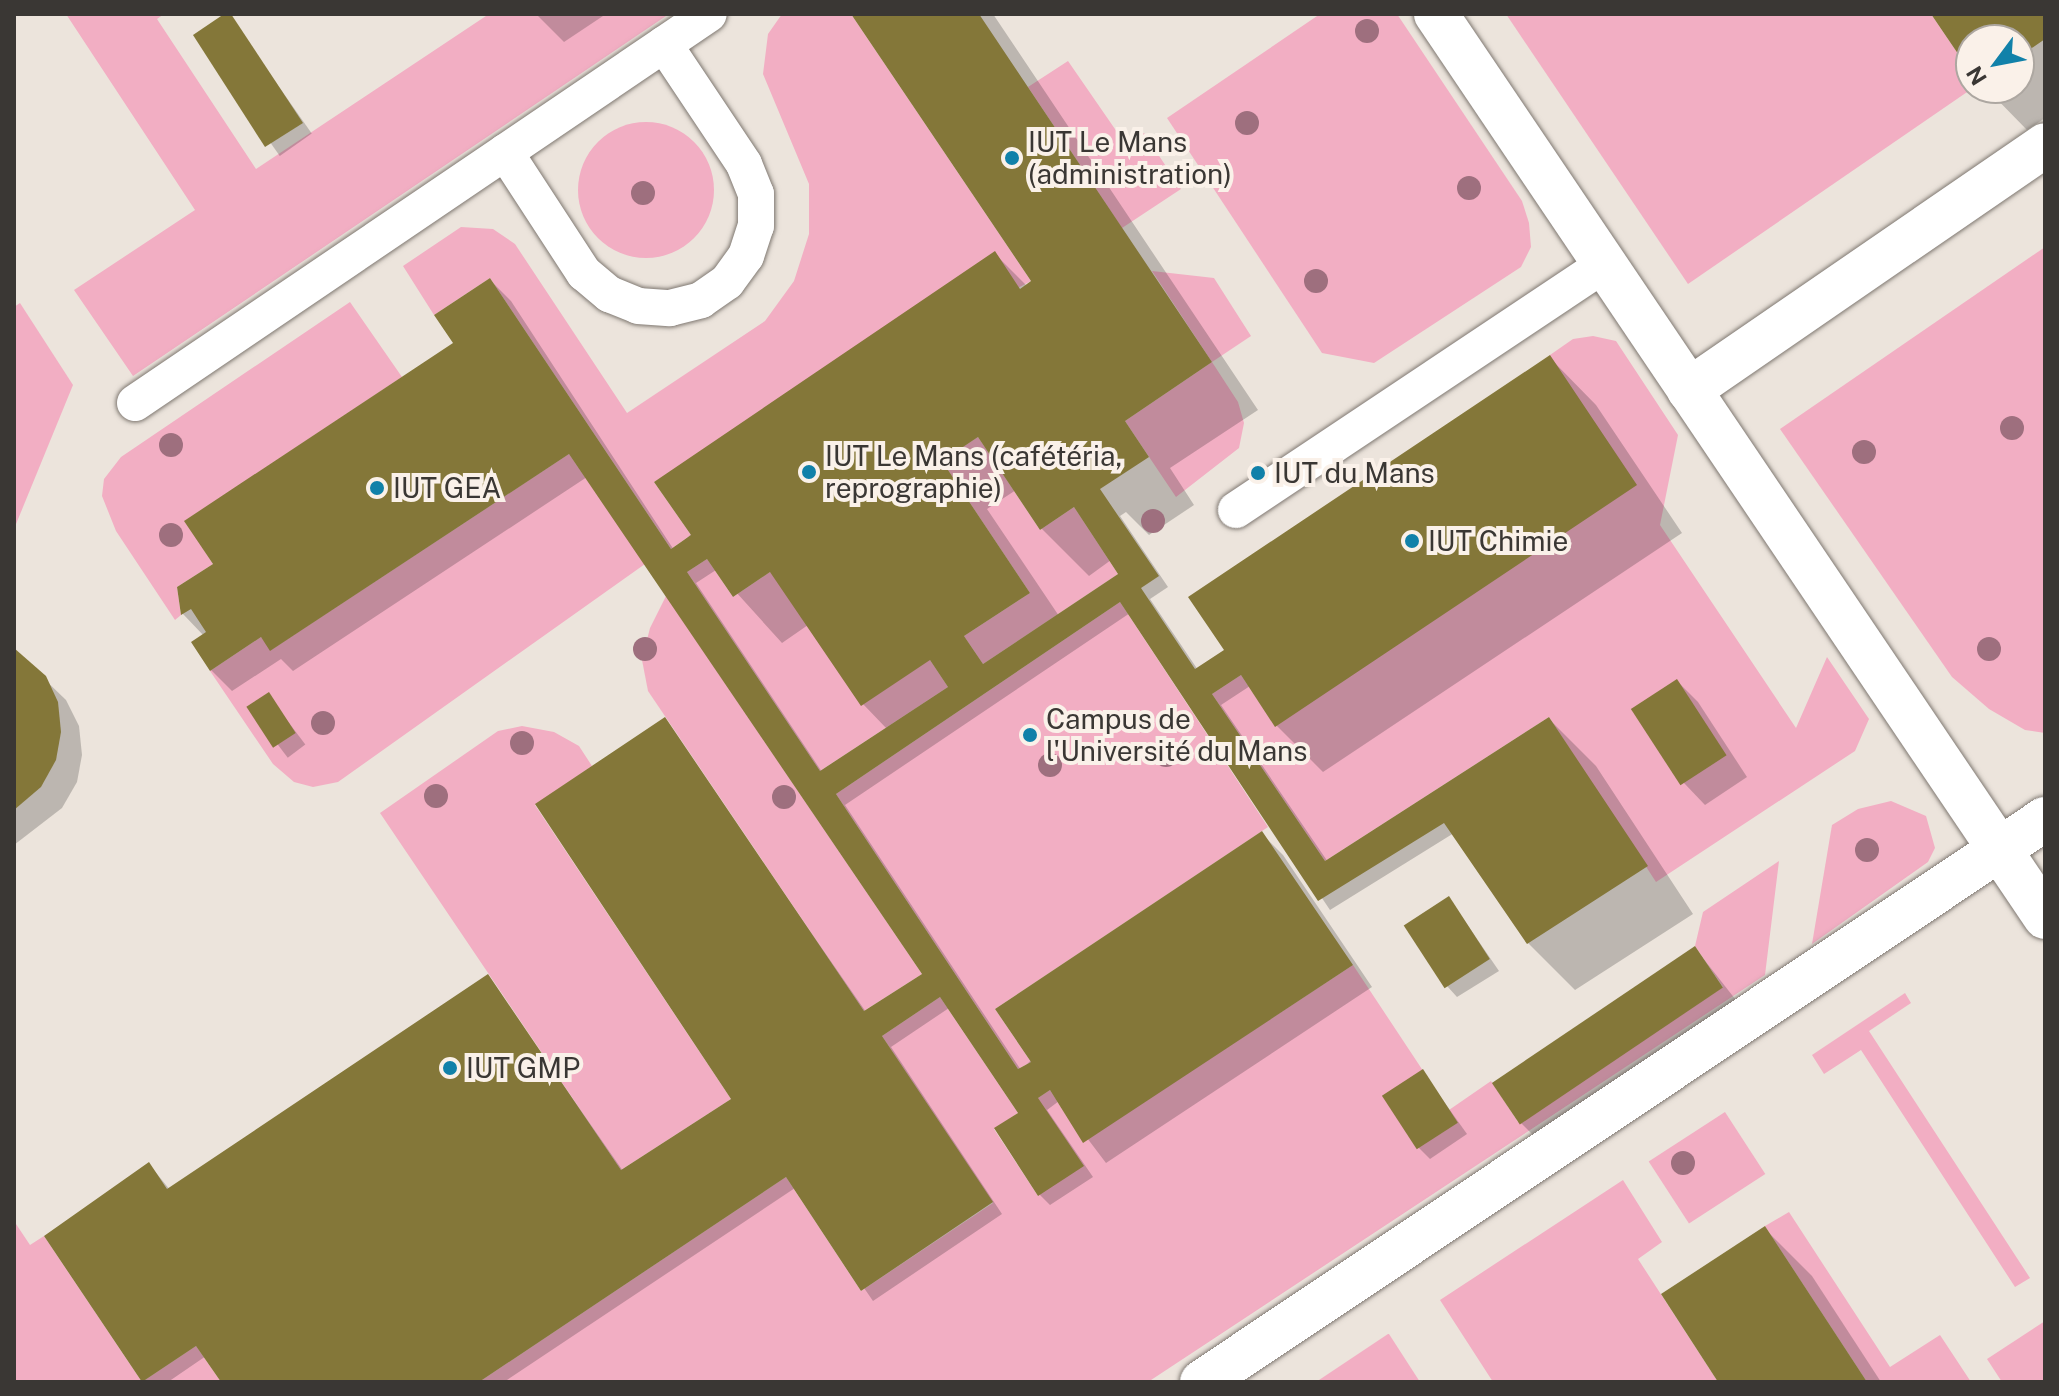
<!DOCTYPE html>
<html>
<head>
<meta charset="utf-8">
<style>
	body { margin:0 }
	#map { position:relative; width:2059px; height:1396px; overflow:hidden; background:#ece4dc; font-family:"Public Sans",sans-serif }
	div>[style] { position:absolute }
	.green>* { inset:0; background:#f2aec3; transform-origin:0 0 }
	.round { border-radius:50% }
	.shadow>* { inset:0; background:#0003; transform-origin:0 0 }
	.building>* { inset:0; background:#847739; transform-origin:0 0 }
	.roads { filter:drop-shadow(0 0 2px #7f7871) drop-shadow(0 0 2px #7f7871) }
	.lane>* { height:36px; margin:-18px; padding:0 18px; transform-origin:18px; border-radius:18px; background:#fff }
	.street>* { height:44px; margin:-22px; padding:0 22px; transform-origin:22px; border-radius:22px; background:#fff }
	.trees>* { width:24px; height:24px; margin:-12px; border-radius:50%; background:#9e6f7e }
	.dots>* { width:22px; height:22px; translate:-50% -50%; box-sizing:border-box; border:4px solid #faf1e9; border-radius:50% }
	span { translate:-50% -50%; white-space:nowrap; text-align:center; line-height:1.15; -webkit-text-stroke:8px #faf1e9; paint-order:stroke }
	.poi-label { font-size:28px; color:#3a3734 }
	.left { translate:0 -50%; text-align:left }
	.frame { position:absolute; inset:0; border:16px solid #3a3734; pointer-events:none }
	.north { position:absolute; left:1955px; top:24px; width:80px; height:80px; box-sizing:border-box; background:#faf1e9; border:2px solid #ada7a1; border-radius:50%; rotate:238deg; font-size:22px; font-weight:700; line-height:32px; text-align:center; color:#3a3734 }
	.north::after { content:''; display:block; margin:auto; width:28px; height:36px; background:#1181a9; clip-path:polygon(50% 0,100% 100%,50% 72%,0 100%) }
</style>
</head>
<body>
<div id="map">
	<div class="green">
		<i style="clip-path:polygon(66px 14px,164px 14px,157px 19px,256px 169px,489px 14px,669px 14px,133px 376px,74px 290px,195px 210px)"></i>
		<i style="clip-path:polygon(782px 14px,851px 14px,1031px 281px,654px 482px,691px 535px,671px 549px,490px 278px,434px 315px,403px 266px,461px 227px,493px 229px,515px 244px,627px 413px,765px 321px,794px 281px,809px 234px,809px 184px,763px 74px,768px 34px)"></i>
		<i style="clip-path:polygon(1320px 14px,1397px 14px,1522px 201px,1529px 223px,1531px 247px,1521px 267px,1374px 363px,1322px 353px,1167px 118px)"></i>
		<i style="clip-path:polygon(1506px 14px,1931px 14px,1971px 73px,1973px 88px,1688px 284px)"></i>
		<i style="clip-path:polygon(1068px 61px,1126px 145px,1144px 133px,1181px 189px,1122px 228px,1028px 87px)"></i>
		<i class="round" style="left:578px;top:122px;width:136px;height:136px"></i>
		<i style="clip-path:polygon(2045px 247px,2045px 733px,2025px 730px,1989px 709px,1952px 677px,1780px 429px)"></i>
		<i style="clip-path:polygon(1152px 271px,1214px 278px,1251px 336px,1212px 362px,1238px 402px,1244px 423px,1239px 448px,1176px 497px,1125px 421px,1212px 362px)"></i>
		<i style="clip-path:polygon(350px 302px,402px 377px,185px 521px,213px 564px,177px 587px,181px 615px,175px 620px,116px 531px,102px 496px,104px 479px,121px 457px)"></i>
		<i style="clip-path:polygon(20px 303px,73px 385px,14px 529px,14px 307px)"></i>
		<i style="clip-path:polygon(1593px 336px,1616px 341px,1678px 435px,1660px 525px,1796px 728px,1827px 657px,1869px 719px,1855px 751px,1656px 882px,1549px 717px,1325px 861px,1212px 694px,1241px 675px,1275px 726px,1550px 355px,1573px 339px)"></i>
		<i style="clip-path:polygon(978px 437px,1040px 530px,1074px 507px,1118px 574px,983px 664px,964px 636px,1030px 593px,942px 461px)"></i>
		<i style="clip-path:polygon(569px 454px,645px 564px,338px 782px,313px 787px,294px 782px,273px 764px,210px 671px,261px 637px,271px 650px)"></i>
		<i style="clip-path:polygon(707px 559px,733px 597px,770px 572px,930px 660px,948px 687px,820px 771px,687px 572px)"></i>
		<i style="clip-path:polygon(666px 596px,922px 974px,864px 1011px,648px 691px,642px 660px,650px 628px)"></i>
		<i style="clip-path:polygon(1120px 602px,1268px 827px,995px 1009px,1031px 1062px,1018px 1069px,836px 794px)"></i>
		<i style="clip-path:polygon(522px 726px,554px 732px,579px 746px,592px 766px,535px 805px,731px 1099px,621px 1170px,380px 813px,498px 731px)"></i>
		<i style="clip-path:polygon(1891px 801px,1926px 816px,1935px 848px,1928px 862px,1812px 944px,1832px 825px,1858px 809px)"></i>
		<i style="clip-path:polygon(1779px 861px,1765px 975px,1148px 1382px,479px 1382px,786px 1177px,861px 1291px,993px 1203px,882px 1036px,940px 997px,1018px 1113px,994px 1129px,1038px 1196px,1038px 1098px,1050px 1090px,1083px 1142px,1353px 965px,1449px 1110px,1491px 1081px,1518px 1122px,1723px 987px,1695px 946px,1703px 912px)"></i>
		<i style="clip-path:polygon(1905px 993px,1911px 1003px,1869px 1031px,2030px 1278px,2015px 1287px,1861px 1050px,1824px 1074px,1812px 1055px)"></i>
		<i style="left:1725px;top:1112px;width:74px;height:91px;rotate:57deg"></i>
		<i style="clip-path:polygon(1623px 1180px,1662px 1242px,1638px 1259px,1718px 1382px,1493px 1382px,1440px 1300px)"></i>
		<i style="clip-path:polygon(1789px 1212px,1890px 1367px,1940px 1335px,1971px 1382px,1867px 1382px,1765px 1226px)"></i>
		<i style="clip-path:polygon(14px 1221px,30px 1245px,44px 1236px,142px 1382px,196px 1346px,221px 1382px,14px 1382px)"></i>
		<i style="clip-path:polygon(2045px 1321px,2045px 1382px,2002px 1382px,1987px 1359px)"></i>
		<i style="clip-path:polygon(1389px 1334px,1420px 1382px,1316px 1382px,1388px 1334px)"></i>
	</div>
	<div class="shadow">
		<i style="left:228px;top:14px;width:146px;height:39px;rotate:55deg"></i>
		<i style="clip-path:polygon(536px 14px,606px 14px,564px 42px)"></i>
		<i style="clip-path:polygon(evenodd,854px 14px,993px 14px,1258px 410px,1170px 468px,1194px 505px,1149px 535px,1126px 512px,1120px 516px,1168px 587px,1150px 599px,1198px 670px,1223px 653px,1550px 358px,1596px 405px,1682px 533px,1323px 772px,1276px 725px,1250px 686px,1221px 705px,1328px 862px,1549px 719px,1596px 766px,1693px 914px,1575px 990px,1528px 943px,1454px 833px,1330px 910px,1130px 613px,845px 805px,1021px 1070px,1262px 834px,1283px 855px,1372px 987px,1106px 1163px,1059px 1101px,1047px 1110px,1093px 1177px,1050px 1205px,1040px 1195px,1021px 1113px,949px 1008px,891px 1047px,1002px 1214px,873px 1301px,795px 1188px,504px 1382px,224px 1382px,206px 1356px,168px 1382px,145px 1382px,47px 1237px,149px 1164px,170px 1190px,488px 977px,623px 1171px,734px 1100px,664px 720px,866px 1012px,925px 974px,587px 477px,293px 671px,281px 659px,232px 691px,211px 670px,204px 636px,183px 614px,179px 588px,215px 565px,455px 344px,490px 280px,511px 301px,674px 550px,995px 254px,1027px 286px,1034px 281px,854px 14px,1016px 490px,1042px 529px,1089px 576px,1111px 560px,1121px 575px,1059px 616px,987px 509px,1016px 490px,854px 14px,716px 570px,782px 643px,808px 625px,863px 704px,887px 729px,822px 772px,696px 583px,716px 570px)"></i>
		<i style="clip-path:polygon(1933px 14px,2045px 14px,2045px 118px,2027px 130px,1986px 88px,2019px 88px,2019px 40px,1971px 40px,1971px 69px)"></i>
		<i style="clip-path:polygon(14px 650px,66px 700px,79px 726px,82px 755px,77px 782px,62px 808px,14px 845px)"></i>
		<i style="clip-path:polygon(1677px 681px,1698px 702px,1747px 777px,1705px 805px,1684px 783px)"></i>
		<i style="left:268px;top:695px;width:62px;height:22px;rotate:53deg"></i>
		<i style="clip-path:polygon(1449px 898px,1499px 971px,1457px 997px,1447px 986px)"></i>
		<i style="clip-path:polygon(1695px 948px,1743px 1009px,1540px 1142px,1519px 1121px)"></i>
		<i style="clip-path:polygon(1422px 1071px,1467px 1134px,1430px 1159px,1419px 1148px)"></i>
		<i style="clip-path:polygon(1765px 1229px,1812px 1276px,1881px 1382px,1720px 1382px)"></i>
	</div>
	<div class="building">
		<i style="clip-path:polygon(224px 14px,231px 14px,303px 123px,265px 147px,193px 35px)"></i>
		<i style="clip-path:polygon(evenodd,851px 14px,979px 14px,1212px 362px,1125px 421px,1149px 457px,1100px 489px,1159px 576px,1141px 588px,1195px 669px,1224px 650px,1188px 597px,1550px 355px,1637px 485px,1275px 727px,1241px 675px,1212px 694px,1325px 861px,1549px 717px,1648px 866px,1527px 944px,1444px 823px,1318px 901px,1120px 602px,836px 794px,1018px 1069px,1031px 1062px,995px 1009px,1262px 831px,1353px 965px,1083px 1143px,1050px 1090px,1038px 1098px,1084px 1166px,1038px 1196px,994px 1128px,1018px 1113px,940px 997px,882px 1036px,993px 1202px,861px 1291px,786px 1177px,479px 1382px,221px 1382px,196px 1346px,142px 1382px,44px 1236px,149px 1162px,167px 1189px,488px 974px,621px 1170px,731px 1099px,535px 804px,665px 717px,864px 1011px,922px 974px,569px 454px,270px 651px,261px 637px,210px 671px,191px 642px,206px 632px,191px 609px,181px 615px,177px 587px,213px 564px,184px 521px,453px 343px,434px 315px,490px 278px,671px 549px,691px 535px,654px 482px,995px 251px,1020px 289px,1031px 281px,851px 14px,978px 437px,1040px 530px,1074px 507px,1118px 574px,983px 664px,964px 636px,1030px 593px,942px 461px,978px 437px,851px 14px,707px 559px,733px 597px,770px 572px,861px 706px,930px 660px,948px 687px,820px 771px,687px 572px,707px 559px)"></i>
		<i style="clip-path:polygon(1931px 14px,2045px 14px,2045px 39px,2019px 57px,2019px 40px,1971px 40px,1971px 73px)"></i>
		<i style="clip-path:polygon(14px 648px,46px 676px,58px 702px,61px 732px,56px 760px,41px 787px,14px 810px)"></i>
		<i style="left:1677px;top:679px;width:91px;height:55px;rotate:57deg"></i>
		<i style="left:269px;top:692px;width:49px;height:27px;rotate:57deg"></i>
		<i style="left:1449px;top:896px;width:75px;height:54px;rotate:57deg"></i>
		<i style="left:1695px;top:946px;width:50px;height:245px;rotate:56deg"></i>
		<i style="left:1423px;top:1069px;width:64px;height:49px;rotate:57deg"></i>
		<i style="clip-path:polygon(1765px 1226px,1867px 1382px,1718px 1382px,1661px 1294px)"></i>
	</div>
	<div class="roads">
		<div class="lane">
			<i style="left:505px;top:152px;width:145px;rotate:56.9deg"></i>
			<i style="left:584px;top:273px;width:33px;rotate:40deg"></i>
			<i style="left:609px;top:294px;width:31px;rotate:22deg"></i>
			<i style="left:638px;top:306px;width:32px;rotate:4deg"></i>
			<i style="left:670px;top:308px;width:32px;rotate:-14deg"></i>
			<i style="left:701px;top:300px;width:32px;rotate:-35deg"></i>
			<i style="left:727px;top:282px;width:32px;rotate:-54deg"></i>
			<i style="left:746px;top:256px;width:32px;rotate:-72deg"></i>
			<i style="left:756px;top:226px;width:32px;rotate:-90deg"></i>
			<i style="left:756px;top:194px;width:32px;rotate:-112deg"></i>
			<i style="left:744px;top:164px;width:144px;rotate:-123.7deg"></i>
			<i style="left:135px;top:403px;width:693px;rotate:-34.13deg"></i>
			<i style="left:1236px;top:510px;width:443px;rotate:-33.7deg"></i>
		</div>
		<div class="street">
			<i style="left:1436px;top:14px;width:1089px;rotate:56deg"></i>
			<i style="left:1689px;top:390px;width:432px;rotate:-34.5deg"></i>
			<i style="left:1202px;top:1382px;width:1014px;rotate:-33.74deg"></i>
		</div>
	</div>
	<div class="trees">
		<i style="left:1367px;top:31px"></i>
		<i style="left:1247px;top:123px"></i>
		<i style="left:1469px;top:188px"></i>
		<i style="left:643px;top:193px"></i>
		<i style="left:1316px;top:281px"></i>
		<i style="left:2012px;top:428px"></i>
		<i style="left:171px;top:445px"></i>
		<i style="left:1864px;top:452px"></i>
		<i style="left:1153px;top:521px"></i>
		<i style="left:171px;top:535px"></i>
		<i style="left:645px;top:649px"></i>
		<i style="left:1989px;top:649px"></i>
		<i style="left:323px;top:723px"></i>
		<i style="left:522px;top:743px"></i>
		<i style="left:1166px;top:755px"></i>
		<i style="left:1050px;top:765px"></i>
		<i style="left:436px;top:796px"></i>
		<i style="left:784px;top:797px"></i>
		<i style="left:1867px;top:850px"></i>
		<i style="left:1683px;top:1163px"></i>
	</div>
	<div class="dots">
		<i style="left:1012px;top:158px;background:#1181a9"></i>
		<i style="left:809px;top:472px;background:#1181a9"></i>
		<i style="left:1258px;top:473px;background:#1181a9"></i>
		<i style="left:377px;top:488px;background:#1181a9"></i>
		<i style="left:1412px;top:541px;background:#1181a9"></i>
		<i style="left:1030px;top:735px;background:#1181a9"></i>
		<i style="left:450px;top:1068px;background:#1181a9"></i>
	</div>
	<div class="poi-label">
		<span class="left" style="left:1028px;top:158px">IUT Le Mans<br>(administration)</span>
		<span class="left" style="left:825px;top:472px">IUT Le Mans (cafétéria,<br>reprographie)</span>
		<span class="left" style="left:1274px;top:473px">IUT du Mans</span>
		<span class="left" style="left:393px;top:488px">IUT GEA</span>
		<span class="left" style="left:1428px;top:541px">IUT Chimie</span>
		<span class="left" style="left:1046px;top:735px">Campus de<br>l'Université du Mans</span>
		<span class="left" style="left:466px;top:1068px">IUT GMP</span>
	</div>
	<div class="frame"></div>
	<div class="north">N</div>
</div>
</body>
</html>
